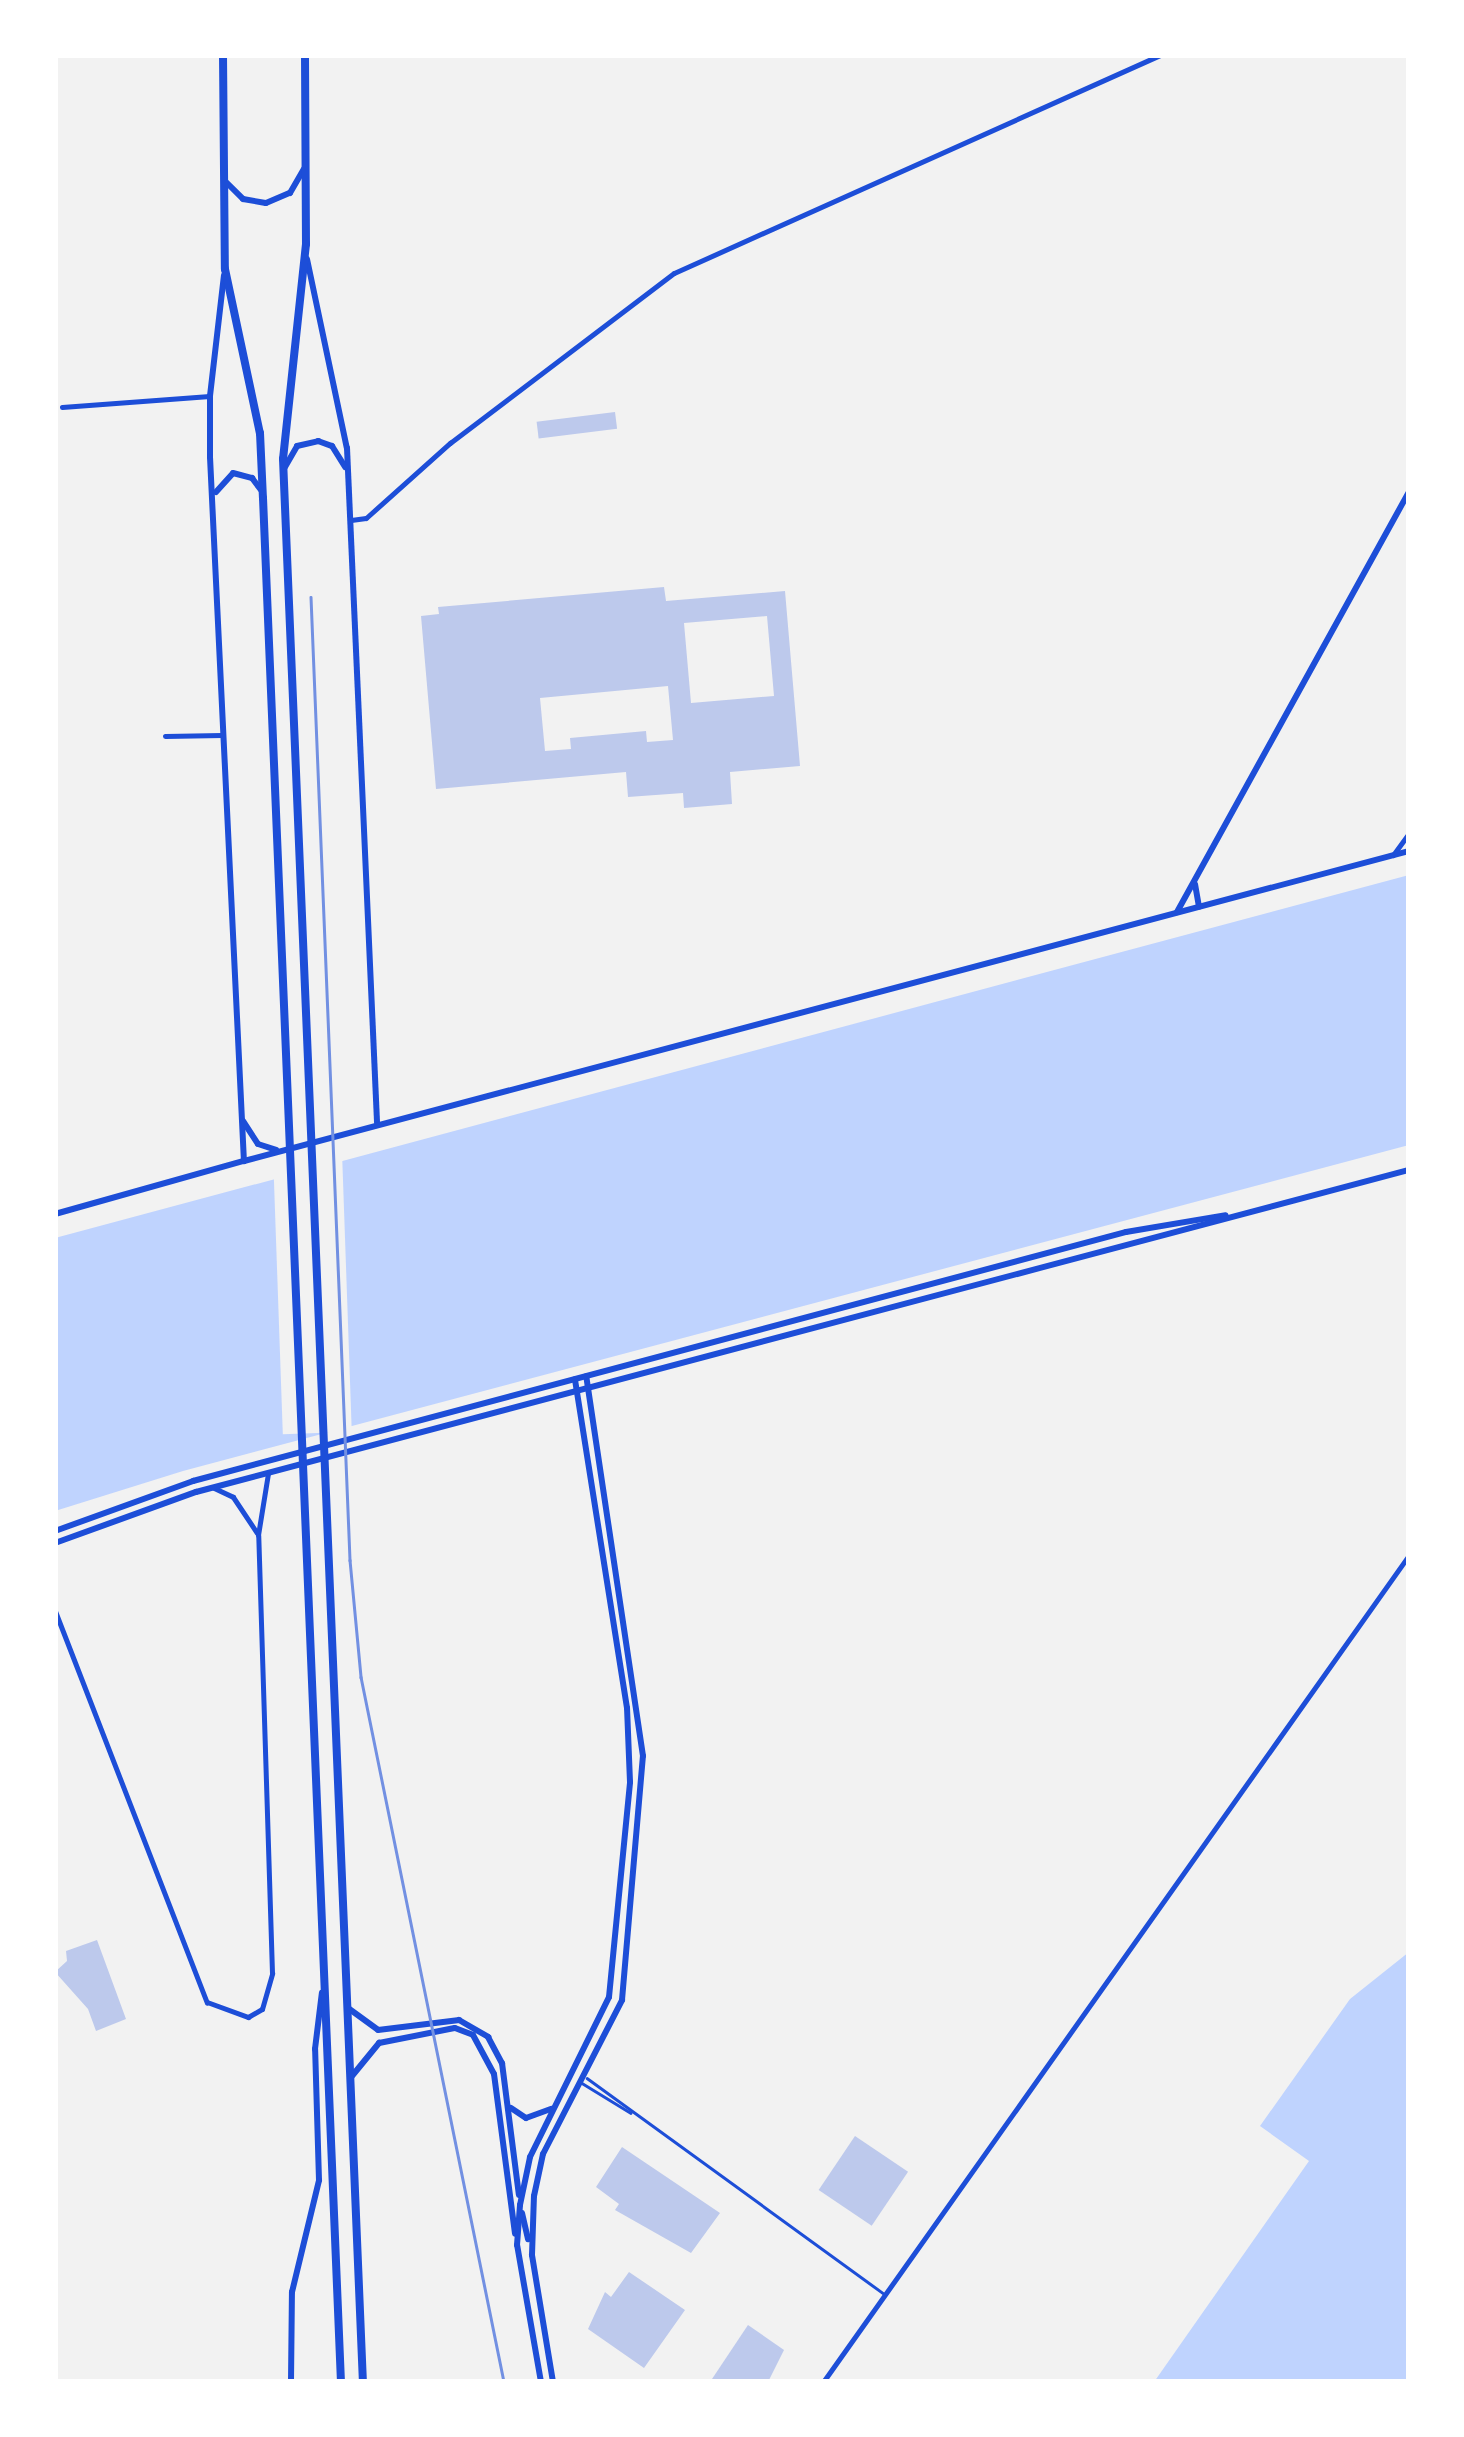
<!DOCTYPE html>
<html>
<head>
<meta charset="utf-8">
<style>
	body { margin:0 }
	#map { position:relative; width:1464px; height:2437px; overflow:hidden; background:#f2f2f2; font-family:"Playfair Display",serif }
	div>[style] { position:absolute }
	.water>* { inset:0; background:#bfd3fe }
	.pier>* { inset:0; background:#f2f2f2; transform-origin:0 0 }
	.building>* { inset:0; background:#bdc9ec; transform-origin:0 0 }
	.service>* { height:2.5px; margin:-1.25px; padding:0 1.25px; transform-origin:1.25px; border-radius:1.25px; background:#1d4ed8 }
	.minor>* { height:5px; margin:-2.5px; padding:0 2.5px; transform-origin:2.5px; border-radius:2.5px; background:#1d4ed8 }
	.tertiary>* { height:6px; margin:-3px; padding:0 3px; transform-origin:3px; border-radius:3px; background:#1d4ed8 }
	.secondary>* { height:6px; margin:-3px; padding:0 3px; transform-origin:3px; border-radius:3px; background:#1d4ed8 }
	.primary>* { height:8px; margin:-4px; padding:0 4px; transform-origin:4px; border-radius:4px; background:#1d4ed8 }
	.rail>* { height:2.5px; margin:-1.25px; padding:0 1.25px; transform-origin:1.25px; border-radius:1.25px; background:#7290e2 }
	span { translate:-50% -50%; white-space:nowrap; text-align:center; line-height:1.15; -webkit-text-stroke:10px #fff; paint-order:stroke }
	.frame { position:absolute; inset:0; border:58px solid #fff; pointer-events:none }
</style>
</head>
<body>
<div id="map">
	<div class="water">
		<i style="clip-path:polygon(1409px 875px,1409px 1145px,183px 1471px,55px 1511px,55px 1238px)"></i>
		<i style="clip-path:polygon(1409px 1952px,1409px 2382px,1154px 2382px,1309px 2161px,1260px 2126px,1350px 1999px)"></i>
	</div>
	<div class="pier">
		<i style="left:342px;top:1152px;width:280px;height:69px;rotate:88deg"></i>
	</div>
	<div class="building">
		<i style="left:615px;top:412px;width:17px;height:79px;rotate:83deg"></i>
		<i style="clip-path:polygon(evenodd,664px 587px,666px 601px,785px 591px,800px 766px,730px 772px,732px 804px,684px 808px,683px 793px,628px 797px,626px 772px,436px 789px,421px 616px,439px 614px,438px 607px,664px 587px,767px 616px,774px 696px,691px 703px,684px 623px,767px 616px,664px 587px,668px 686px,673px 740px,647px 742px,646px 731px,570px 738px,571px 749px,545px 751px,540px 698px,668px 686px)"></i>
		<i style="clip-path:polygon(97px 1940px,126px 2019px,96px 2031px,88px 2009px,55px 1972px,67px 1961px,66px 1951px)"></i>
		<i style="left:855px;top:2136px;width:64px;height:65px;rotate:34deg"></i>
		<i style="clip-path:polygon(622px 2147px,720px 2213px,691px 2253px,615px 2210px,619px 2204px,596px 2187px)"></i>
		<i style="clip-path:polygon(629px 2272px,685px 2310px,644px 2368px,588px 2329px,605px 2292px,611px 2297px)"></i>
		<i style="clip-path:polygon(748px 2325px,784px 2350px,768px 2382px,710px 2382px)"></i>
	</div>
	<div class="service">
		<i style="left:587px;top:2078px;width:366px;rotate:36deg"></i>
		<i style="left:582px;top:2083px;width:57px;rotate:31.5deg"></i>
	</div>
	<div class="minor">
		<i style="left:62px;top:407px;width:148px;rotate:-4.3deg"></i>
		<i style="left:351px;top:520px;width:15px;rotate:-8deg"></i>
		<i style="left:366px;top:518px;width:113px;rotate:-41.8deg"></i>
		<i style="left:450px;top:443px;width:281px;rotate:-37.2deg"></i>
		<i style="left:674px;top:273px;width:533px;rotate:-24.16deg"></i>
		<i style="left:165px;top:736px;width:57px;rotate:-1deg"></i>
		<i style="left:1393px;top:855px;width:27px;rotate:-54deg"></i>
		<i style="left:214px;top:1488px;width:21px;rotate:25deg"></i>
		<i style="left:233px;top:1497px;width:43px;rotate:56.3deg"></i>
		<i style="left:55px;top:1611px;width:420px;rotate:68.8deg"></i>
		<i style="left:207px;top:2002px;width:44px;rotate:20.1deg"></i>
		<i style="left:248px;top:2017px;width:16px;rotate:-30deg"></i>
		<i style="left:262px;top:2009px;width:37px;rotate:-74deg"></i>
		<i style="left:272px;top:1973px;width:438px;rotate:-91.8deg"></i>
		<i style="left:258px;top:1535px;width:63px;rotate:-80.8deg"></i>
		<i style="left:823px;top:2382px;width:1014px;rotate:-54.68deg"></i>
	</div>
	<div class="tertiary">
		<i style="left:226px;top:182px;width:24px;rotate:45deg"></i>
		<i style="left:243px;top:199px;width:23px;rotate:10deg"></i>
		<i style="left:266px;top:203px;width:26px;rotate:-23deg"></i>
		<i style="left:290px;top:193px;width:28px;rotate:-60deg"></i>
		<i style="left:1195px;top:884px;width:23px;rotate:80deg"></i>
		<i style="left:1177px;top:912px;width:481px;rotate:-61.1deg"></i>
		<i style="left:55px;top:1214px;width:196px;rotate:-15.7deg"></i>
		<i style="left:348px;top:2008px;width:37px;rotate:36deg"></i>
		<i style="left:378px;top:2030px;width:82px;rotate:-7deg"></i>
		<i style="left:459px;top:2020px;width:34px;rotate:30deg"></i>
		<i style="left:488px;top:2037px;width:30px;rotate:62deg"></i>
		<i style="left:502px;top:2063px;width:133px;rotate:82.7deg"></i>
		<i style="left:352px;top:2076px;width:43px;rotate:-50.7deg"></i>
		<i style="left:379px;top:2043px;width:77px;rotate:-11.2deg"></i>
		<i style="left:455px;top:2028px;width:19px;rotate:21deg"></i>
		<i style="left:473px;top:2035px;width:44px;rotate:61.7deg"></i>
		<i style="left:494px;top:2074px;width:161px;rotate:82.5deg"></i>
		<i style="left:511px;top:2108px;width:18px;rotate:34deg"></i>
		<i style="left:526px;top:2118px;width:27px;rotate:-20deg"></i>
		<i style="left:522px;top:2213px;width:27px;rotate:77deg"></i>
		<i style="left:291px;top:2382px;width:90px;rotate:-89.4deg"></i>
		<i style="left:292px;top:2292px;width:115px;rotate:-76.4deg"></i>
		<i style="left:319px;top:2180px;width:131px;rotate:-91.7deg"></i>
		<i style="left:315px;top:2049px;width:57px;rotate:-83deg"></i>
		<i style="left:541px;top:2382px;width:139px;rotate:-99.9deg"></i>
		<i style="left:517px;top:2245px;width:40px;rotate:-85.7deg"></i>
		<i style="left:520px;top:2205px;width:49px;rotate:-78.2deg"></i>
		<i style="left:530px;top:2157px;width:178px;rotate:-63.7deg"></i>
		<i style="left:609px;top:1997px;width:216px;rotate:-84.4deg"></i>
		<i style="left:630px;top:1782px;width:74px;rotate:-92.3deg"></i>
		<i style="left:627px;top:1708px;width:333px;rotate:-99deg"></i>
		<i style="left:553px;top:2382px;width:129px;rotate:-99.4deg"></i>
		<i style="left:532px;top:2255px;width:59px;rotate:-88.1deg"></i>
		<i style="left:534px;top:2196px;width:43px;rotate:-77.9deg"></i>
		<i style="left:543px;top:2154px;width:173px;rotate:-62.8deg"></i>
		<i style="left:622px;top:2000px;width:245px;rotate:-85.1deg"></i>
		<i style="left:643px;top:1756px;width:384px;rotate:-98.5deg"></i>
	</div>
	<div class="secondary">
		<i style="left:307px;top:259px;width:193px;rotate:78.1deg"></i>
		<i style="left:347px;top:448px;width:675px;rotate:87.45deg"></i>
		<i style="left:224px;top:275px;width:122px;rotate:96.6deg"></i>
		<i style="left:210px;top:396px;width:61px;rotate:90deg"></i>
		<i style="left:210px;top:457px;width:705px;rotate:87.24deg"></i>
		<i style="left:244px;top:1161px;width:1206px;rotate:-14.9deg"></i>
		<i style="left:285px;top:467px;width:24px;rotate:-60deg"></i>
		<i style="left:297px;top:446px;width:22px;rotate:-13deg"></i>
		<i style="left:318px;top:441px;width:15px;rotate:20deg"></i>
		<i style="left:332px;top:446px;width:25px;rotate:58deg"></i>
		<i style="left:216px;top:492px;width:25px;rotate:-48deg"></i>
		<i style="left:233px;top:473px;width:20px;rotate:15deg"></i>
		<i style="left:252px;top:478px;width:15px;rotate:53deg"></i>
		<i style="left:243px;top:1121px;width:27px;rotate:57deg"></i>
		<i style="left:258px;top:1144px;width:19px;rotate:18deg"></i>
		<i style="left:55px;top:1531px;width:147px;rotate:-19.9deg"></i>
		<i style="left:193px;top:1481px;width:966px;rotate:-14.94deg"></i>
		<i style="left:1126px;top:1232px;width:101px;rotate:-9.6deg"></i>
		<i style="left:55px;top:1543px;width:150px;rotate:-19.9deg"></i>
		<i style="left:196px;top:1492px;width:1255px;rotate:-14.87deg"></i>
	</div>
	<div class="primary">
		<i style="left:223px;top:55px;width:214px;rotate:89.5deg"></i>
		<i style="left:225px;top:269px;width:168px;rotate:78deg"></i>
		<i style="left:260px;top:433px;width:65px;rotate:87.4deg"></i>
		<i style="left:263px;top:498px;width:1886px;rotate:87.63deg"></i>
		<i style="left:305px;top:55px;width:189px;rotate:89.7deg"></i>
		<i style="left:306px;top:244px;width:216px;rotate:96.1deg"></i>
		<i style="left:283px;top:459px;width:1925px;rotate:87.62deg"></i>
	</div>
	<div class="rail">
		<i style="left:311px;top:597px;width:964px;rotate:87.68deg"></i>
		<i style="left:350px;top:1560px;width:118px;rotate:84.6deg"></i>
		<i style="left:361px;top:1677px;width:719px;rotate:78.53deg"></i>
	</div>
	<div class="frame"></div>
</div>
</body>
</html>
